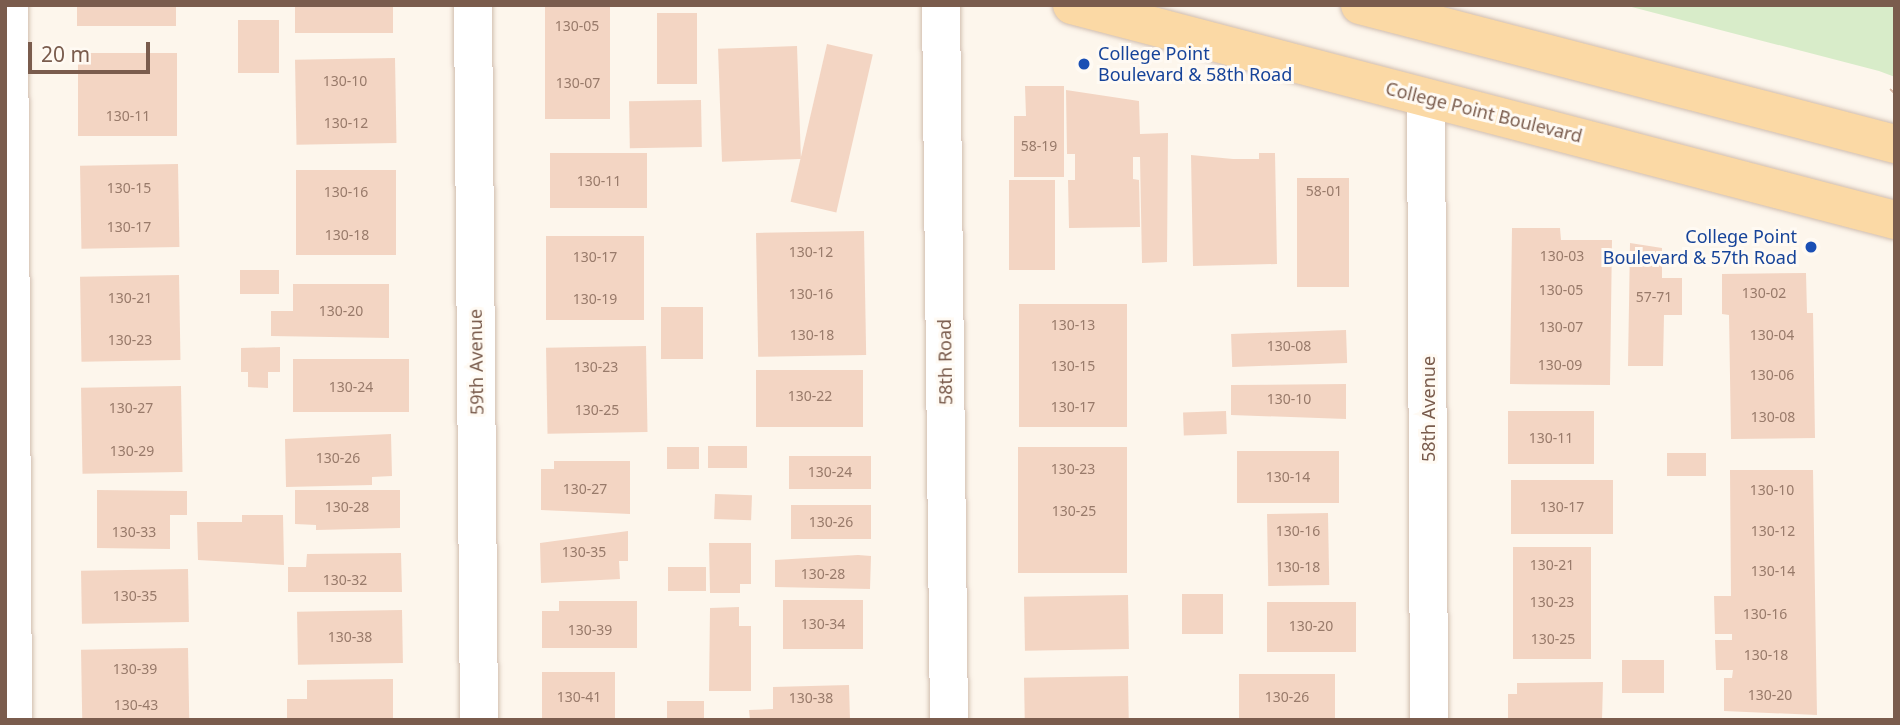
<!DOCTYPE html>
<html>
<head>
<meta charset="utf-8">
<style>
	body { margin:0 }
	#map { position:relative; width:1900px; height:725px; overflow:hidden; background:#fdf6ec; font-family:"Noto Sans",sans-serif }
	div>[style] { position:absolute }
	.green>* { inset:0; background:#d8ecc9 }
	.building>* { inset:0; background:#f3d5c3; transform-origin:0 0 }
	.path>* { height:4.5px; margin-top:-2.25px; transform-origin:0; background:repeating-linear-gradient(90deg,#d9b8a5 0 2px,transparent 0 7px) }
	.roads { filter:drop-shadow(0 0 2px #d1beb0) drop-shadow(0 0 2px #d1beb0) }
	.minor>* { height:38px; margin:-19px; padding:0 19px; transform-origin:19px; border-radius:19px; background:#fff }
	.major>* { height:38px; margin:-19px; padding:0 19px; transform-origin:19px; border-radius:19px; background:#fbd9a5 }
	.dots>* { width:19px; height:19px; translate:-50% -50%; box-sizing:border-box; border:4px solid #fffaf3; border-radius:50% }
	span { translate:-50% -50%; white-space:nowrap; text-align:center; line-height:1.15; -webkit-text-stroke:6px #fffaf3; paint-order:stroke }
	.number-label { font-size:14px; color:#987a6a }
	.number-label span { -webkit-text-stroke-width:0 }
	.transit-label { font-size:18px; color:#164399 }
	.left { translate:0 -50%; text-align:left }
	.right { translate:-100% -50%; text-align:right }
	.street-label { font-size:18px; color:#7a5c4d }
	.frame { position:absolute; inset:0; border:7px solid #7a5c4d; pointer-events:none }
	.scale { position:absolute; left:28px; top:42px; width:122px; height:32px; box-sizing:border-box; border:4px solid #7a5c4d; border-top:0; padding-left:9px; font-size:21px; line-height:24px; white-space:nowrap; color:#7a5c4d; -webkit-text-stroke:5px #fffaf3; paint-order:stroke }
</style>
</head>
<body>
<div id="map">
	<div class="green">
		<i style="clip-path:polygon(1624px 5px,1895px 5px,1895px 77px,1879px 71px)"></i>
	</div>
	<div class="building">
		<i style="left:77px;top:5px;width:99px;height:21px"></i>
		<i style="left:295px;top:5px;width:98px;height:28px"></i>
		<i style="left:545px;top:5px;width:65px;height:114px"></i>
		<i style="left:657px;top:13px;width:40px;height:71px"></i>
		<i style="left:238px;top:20px;width:41px;height:53px"></i>
		<i style="left:827px;top:44px;width:47px;height:162px;rotate:13deg"></i>
		<i style="left:797px;top:46px;width:113px;height:79px;rotate:88deg"></i>
		<i style="left:177px;top:53px;width:83px;height:99px;rotate:90deg"></i>
		<i style="left:395px;top:58px;width:85px;height:100px;rotate:89deg"></i>
		<i style="clip-path:polygon(1025px 86px,1064px 86px,1064px 177px,1014px 177px,1014px 116px,1026px 116px)"></i>
		<i style="clip-path:polygon(1066px 90px,1139px 101px,1140px 134px,1168px 133px,1167px 262px,1142px 263px,1140px 157px,1133px 157px,1133px 179px,1139px 180px,1140px 227px,1069px 228px,1068px 180px,1075px 180px,1075px 154px,1067px 154px)"></i>
		<i style="left:701px;top:100px;width:47px;height:72px;rotate:89deg"></i>
		<i style="left:647px;top:153px;width:55px;height:97px;rotate:90deg"></i>
		<i style="clip-path:polygon(1259px 153px,1275px 153px,1277px 264px,1193px 266px,1191px 155px,1233px 159px,1259px 159px)"></i>
		<i style="left:178px;top:164px;width:83px;height:98px;rotate:89deg"></i>
		<i style="left:396px;top:170px;width:85px;height:100px;rotate:90deg"></i>
		<i style="left:1297px;top:178px;width:52px;height:109px"></i>
		<i style="left:1009px;top:180px;width:46px;height:90px"></i>
		<i style="clip-path:polygon(1512px 228px,1560px 228px,1561px 240px,1612px 240px,1610px 385px,1510px 384px)"></i>
		<i style="left:864px;top:231px;width:124px;height:108px;rotate:89deg"></i>
		<i style="left:546px;top:236px;width:98px;height:84px"></i>
		<i style="clip-path:polygon(1630px 243px,1662px 248px,1662px 278px,1682px 278px,1682px 315px,1664px 315px,1663px 366px,1628px 366px)"></i>
		<i style="left:240px;top:270px;width:39px;height:24px"></i>
		<i style="clip-path:polygon(1806px 273px,1807px 313px,1813px 313px,1815px 438px,1731px 439px,1729px 315px,1722px 314px,1722px 274px)"></i>
		<i style="left:179px;top:275px;width:85px;height:99px;rotate:89deg"></i>
		<i style="clip-path:polygon(293px 284px,389px 284px,389px 338px,271px 336px,271px 311px,293px 311px)"></i>
		<i style="left:1127px;top:304px;width:123px;height:108px;rotate:90deg"></i>
		<i style="left:661px;top:307px;width:42px;height:52px"></i>
		<i style="left:1346px;top:330px;width:33px;height:115px;rotate:88deg"></i>
		<i style="left:646px;top:346px;width:86px;height:100px;rotate:89deg"></i>
		<i style="clip-path:polygon(280px 347px,280px 372px,268px 372px,268px 388px,248px 387px,248px 372px,241px 372px,241px 348px)"></i>
		<i style="left:409px;top:359px;width:53px;height:116px;rotate:90deg"></i>
		<i style="left:756px;top:370px;width:107px;height:57px"></i>
		<i style="clip-path:polygon(1346px 384px,1346px 419px,1231px 415px,1231px 385px)"></i>
		<i style="left:181px;top:386px;width:86px;height:100px;rotate:89deg"></i>
		<i style="left:1226px;top:411px;width:23px;height:43px;rotate:88deg"></i>
		<i style="left:1594px;top:411px;width:53px;height:86px;rotate:90deg"></i>
		<i style="clip-path:polygon(391px 434px,392px 476px,372px 477px,372px 485px,286px 487px,285px 439px)"></i>
		<i style="left:747px;top:446px;width:22px;height:39px;rotate:90deg"></i>
		<i style="left:667px;top:447px;width:32px;height:22px"></i>
		<i style="left:1127px;top:447px;width:126px;height:109px;rotate:90deg"></i>
		<i style="left:1339px;top:451px;width:52px;height:102px;rotate:90deg"></i>
		<i style="left:1706px;top:453px;width:23px;height:39px;rotate:90deg"></i>
		<i style="left:789px;top:456px;width:82px;height:33px"></i>
		<i style="clip-path:polygon(554px 461px,630px 461px,630px 514px,541px 510px,541px 469px,554px 469px)"></i>
		<i style="clip-path:polygon(1730px 470px,1813px 470px,1817px 715px,1724px 711px,1724px 678px,1732px 678px,1733px 670px,1716px 670px,1715px 640px,1732px 640px,1732px 634px,1715px 634px,1714px 596px,1731px 596px)"></i>
		<i style="left:1511px;top:480px;width:102px;height:54px"></i>
		<i style="clip-path:polygon(97px 490px,187px 491px,187px 515px,170px 515px,170px 549px,97px 548px)"></i>
		<i style="clip-path:polygon(295px 490px,400px 490px,400px 528px,316px 530px,316px 525px,295px 524px)"></i>
		<i style="left:715px;top:494px;width:37px;height:25px;rotate:2deg"></i>
		<i style="left:791px;top:505px;width:80px;height:34px"></i>
		<i style="left:1328px;top:513px;width:72px;height:61px;rotate:89deg"></i>
		<i style="clip-path:polygon(242px 515px,283px 515px,284px 565px,198px 560px,197px 522px,242px 522px)"></i>
		<i style="clip-path:polygon(628px 531px,628px 561px,619px 561px,620px 579px,541px 583px,540px 543px)"></i>
		<i style="clip-path:polygon(709px 543px,751px 543px,751px 584px,740px 584px,740px 593px,710px 593px)"></i>
		<i style="left:1513px;top:547px;width:78px;height:112px"></i>
		<i style="clip-path:polygon(401px 553px,402px 592px,288px 592px,288px 567px,306px 567px,307px 554px)"></i>
		<i style="clip-path:polygon(858px 555px,871px 556px,870px 589px,775px 587px,775px 560px)"></i>
		<i style="left:706px;top:567px;width:24px;height:38px;rotate:90deg"></i>
		<i style="left:188px;top:569px;width:53px;height:107px;rotate:89deg"></i>
		<i style="left:1182px;top:594px;width:41px;height:40px"></i>
		<i style="left:1128px;top:595px;width:54px;height:104px;rotate:89deg"></i>
		<i style="left:783px;top:600px;width:80px;height:49px"></i>
		<i style="clip-path:polygon(559px 601px,637px 601px,637px 648px,542px 648px,542px 611px,559px 611px)"></i>
		<i style="left:1267px;top:602px;width:89px;height:50px"></i>
		<i style="clip-path:polygon(739px 607px,739px 626px,751px 626px,751px 691px,709px 691px,710px 608px)"></i>
		<i style="left:402px;top:610px;width:53px;height:105px;rotate:89deg"></i>
		<i style="left:188px;top:648px;width:72px;height:107px;rotate:89deg"></i>
		<i style="left:1622px;top:660px;width:42px;height:33px"></i>
		<i style="left:615px;top:672px;width:48px;height:73px;rotate:90deg"></i>
		<i style="left:1335px;top:674px;width:46px;height:96px;rotate:90deg"></i>
		<i style="left:1128px;top:676px;width:44px;height:104px;rotate:89deg"></i>
		<i style="clip-path:polygon(393px 679px,393px 720px,287px 720px,287px 699px,307px 699px,307px 680px)"></i>
		<i style="clip-path:polygon(1603px 682px,1602px 720px,1508px 720px,1508px 694px,1517px 694px,1517px 683px)"></i>
		<i style="clip-path:polygon(849px 685px,850px 720px,750px 720px,749px 710px,773px 709px,773px 687px)"></i>
		<i style="left:704px;top:701px;width:19px;height:37px;rotate:90deg"></i>
	</div>
	<div class="path">
		<i style="left:1891px;top:91px;width:6px;rotate:-45deg"></i>
	</div>
	<div class="roads">
		<div class="minor">
			<i style="left:9px;top:5px;width:715px;rotate:89.68deg"></i>
			<i style="left:473px;top:5px;width:715px;rotate:89.52deg"></i>
			<i style="left:941px;top:5px;width:715px;rotate:89.36deg"></i>
			<i style="left:1426px;top:98px;width:622px;rotate:89.72deg"></i>
		</div>
		<div class="major">
			<i style="left:1072px;top:5px;width:851px;rotate:14.64deg"></i>
			<i style="left:1360px;top:5px;width:553px;rotate:14.56deg"></i>
		</div>
	</div>
	<div class="dots">
		<i style="left:1084px;top:64px;background:#1a4fb4"></i>
		<i style="left:1811px;top:247px;background:#1a4fb4"></i>
	</div>
	<div class="number-label">
		<span style="left:577px;top:26px">130-05</span>
		<span style="left:345px;top:81px">130-10</span>
		<span style="left:578px;top:83px">130-07</span>
		<span style="left:128px;top:116px">130-11</span>
		<span style="left:346px;top:123px">130-12</span>
		<span style="left:1039px;top:146px">58-19</span>
		<span style="left:599px;top:181px">130-11</span>
		<span style="left:129px;top:188px">130-15</span>
		<span style="left:1324px;top:191px">58-01</span>
		<span style="left:346px;top:192px">130-16</span>
		<span style="left:129px;top:227px">130-17</span>
		<span style="left:347px;top:235px">130-18</span>
		<span style="left:811px;top:252px">130-12</span>
		<span style="left:1562px;top:256px">130-03</span>
		<span style="left:595px;top:257px">130-17</span>
		<span style="left:1561px;top:290px">130-05</span>
		<span style="left:1764px;top:293px">130-02</span>
		<span style="left:811px;top:294px">130-16</span>
		<span style="left:1654px;top:297px">57-71</span>
		<span style="left:130px;top:298px">130-21</span>
		<span style="left:595px;top:299px">130-19</span>
		<span style="left:341px;top:311px">130-20</span>
		<span style="left:1073px;top:325px">130-13</span>
		<span style="left:1561px;top:327px">130-07</span>
		<span style="left:812px;top:335px">130-18</span>
		<span style="left:1772px;top:335px">130-04</span>
		<span style="left:130px;top:340px">130-23</span>
		<span style="left:1289px;top:346px">130-08</span>
		<span style="left:1560px;top:365px">130-09</span>
		<span style="left:1073px;top:366px">130-15</span>
		<span style="left:596px;top:367px">130-23</span>
		<span style="left:1772px;top:375px">130-06</span>
		<span style="left:351px;top:387px">130-24</span>
		<span style="left:810px;top:396px">130-22</span>
		<span style="left:1289px;top:399px">130-10</span>
		<span style="left:1073px;top:407px">130-17</span>
		<span style="left:131px;top:408px">130-27</span>
		<span style="left:597px;top:410px">130-25</span>
		<span style="left:1773px;top:417px">130-08</span>
		<span style="left:1551px;top:438px">130-11</span>
		<span style="left:132px;top:451px">130-29</span>
		<span style="left:338px;top:458px">130-26</span>
		<span style="left:1073px;top:469px">130-23</span>
		<span style="left:830px;top:472px">130-24</span>
		<span style="left:1288px;top:477px">130-14</span>
		<span style="left:585px;top:489px">130-27</span>
		<span style="left:1772px;top:490px">130-10</span>
		<span style="left:347px;top:507px">130-28</span>
		<span style="left:1562px;top:507px">130-17</span>
		<span style="left:1074px;top:511px">130-25</span>
		<span style="left:831px;top:522px">130-26</span>
		<span style="left:1298px;top:531px">130-16</span>
		<span style="left:1773px;top:531px">130-12</span>
		<span style="left:134px;top:532px">130-33</span>
		<span style="left:584px;top:552px">130-35</span>
		<span style="left:1552px;top:565px">130-21</span>
		<span style="left:1298px;top:567px">130-18</span>
		<span style="left:1773px;top:571px">130-14</span>
		<span style="left:823px;top:574px">130-28</span>
		<span style="left:345px;top:580px">130-32</span>
		<span style="left:135px;top:596px">130-35</span>
		<span style="left:1552px;top:602px">130-23</span>
		<span style="left:1765px;top:614px">130-16</span>
		<span style="left:823px;top:624px">130-34</span>
		<span style="left:1311px;top:626px">130-20</span>
		<span style="left:590px;top:630px">130-39</span>
		<span style="left:350px;top:637px">130-38</span>
		<span style="left:1553px;top:639px">130-25</span>
		<span style="left:1766px;top:655px">130-18</span>
		<span style="left:135px;top:669px">130-39</span>
		<span style="left:1770px;top:695px">130-20</span>
		<span style="left:579px;top:697px">130-41</span>
		<span style="left:1287px;top:697px">130-26</span>
		<span style="left:811px;top:698px">130-38</span>
		<span style="left:136px;top:705px">130-43</span>
	</div>
	<div class="transit-label">
		<span class="left" style="left:1098px;top:64px">College Point<br>Boulevard &amp; 58th Road</span>
		<span class="right" style="left:1797px;top:247px">College Point<br>Boulevard &amp; 57th Road</span>
	</div>
	<div class="street-label">
		<span style="left:1484px;top:112px;rotate:14deg">College Point Boulevard</span>
		<span style="left:476px;top:362px;rotate:-91deg">59th Avenue</span>
		<span style="left:945px;top:362px;rotate:-91deg">58th Road</span>
		<span style="left:1428px;top:409px;rotate:-90deg">58th Avenue</span>
	</div>
	<div class="frame"></div>
	<div class="scale">20 m</div>
</div>
</body>
</html>
